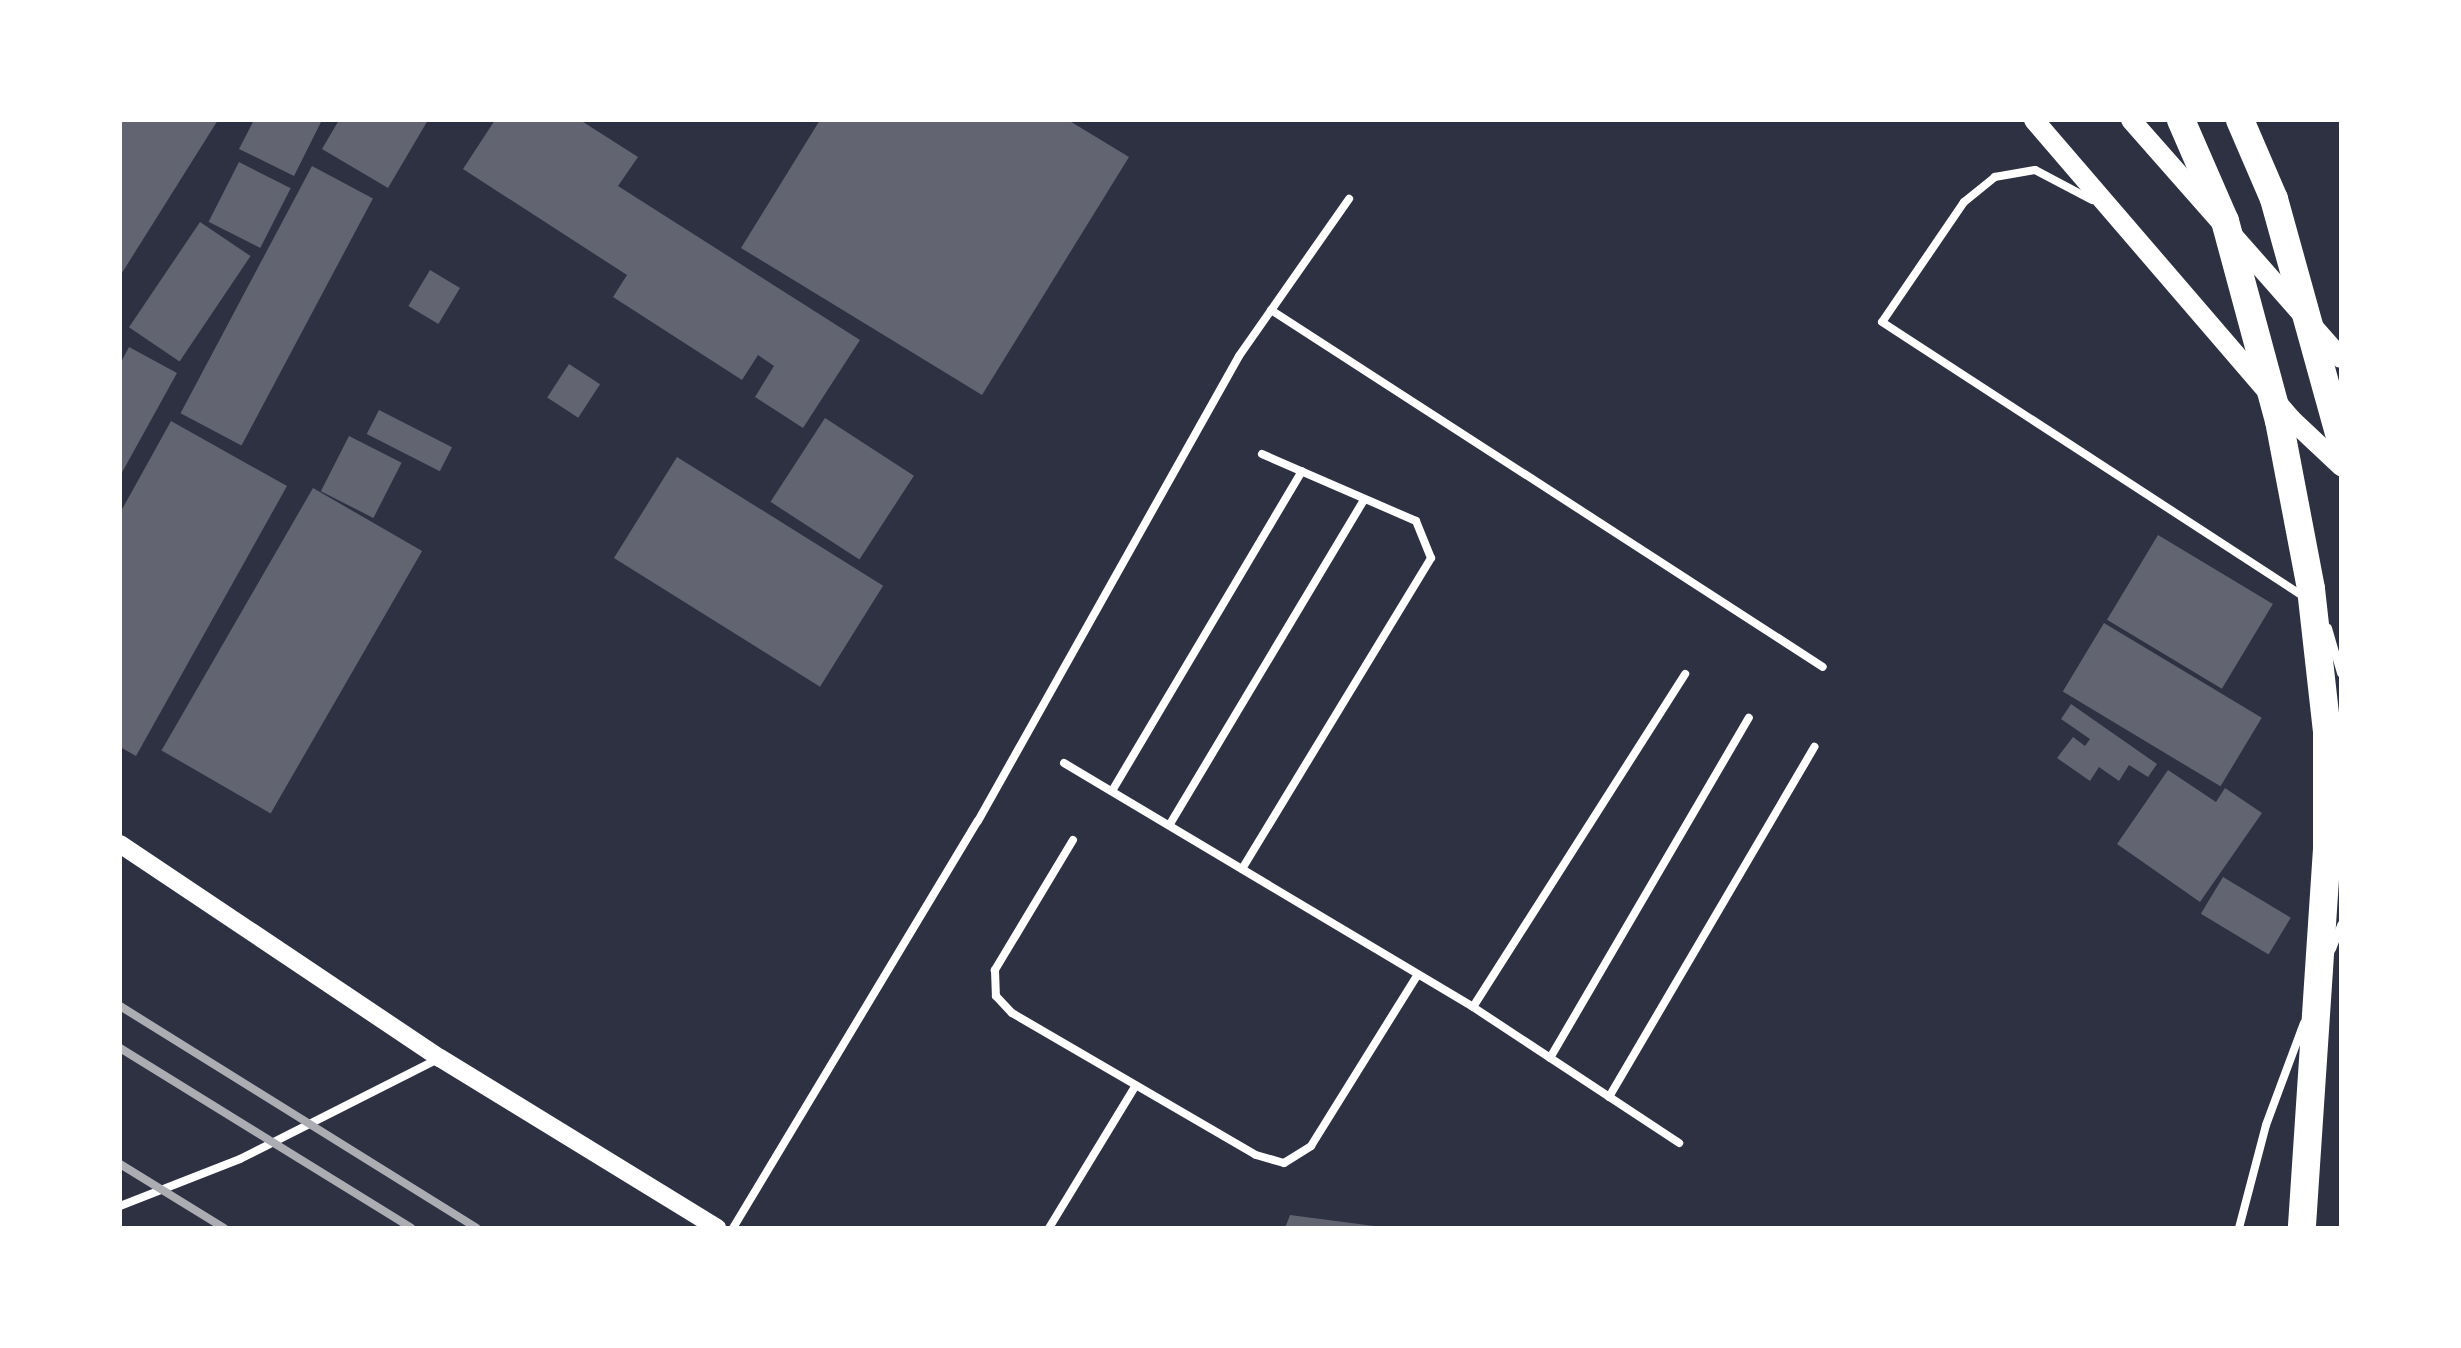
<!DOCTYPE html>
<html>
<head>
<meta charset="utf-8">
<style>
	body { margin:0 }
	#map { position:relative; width:2461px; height:1348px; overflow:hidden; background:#2d3142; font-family:"Fira Sans",sans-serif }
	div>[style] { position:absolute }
	.building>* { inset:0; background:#626471; transform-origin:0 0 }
	.service>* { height:8px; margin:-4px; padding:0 4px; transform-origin:4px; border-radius:4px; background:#fff }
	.tertiary>* { height:18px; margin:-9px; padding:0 9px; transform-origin:9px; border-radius:9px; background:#fff }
	.secondary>* { height:20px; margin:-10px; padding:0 10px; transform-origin:10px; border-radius:10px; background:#fff }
	.trunk>* { height:28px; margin:-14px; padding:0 14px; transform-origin:14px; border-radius:14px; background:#fff }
	.rail>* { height:8px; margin:-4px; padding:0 4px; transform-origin:4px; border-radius:4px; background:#abadb3 }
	span { translate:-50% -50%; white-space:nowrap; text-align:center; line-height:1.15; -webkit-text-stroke:10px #fff; paint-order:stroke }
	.frame { position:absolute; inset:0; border:122px solid #fff; pointer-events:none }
</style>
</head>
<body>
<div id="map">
	<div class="building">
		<i style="clip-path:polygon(120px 120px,218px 120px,120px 276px)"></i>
		<i style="clip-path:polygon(254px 120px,322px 120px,294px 176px,239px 149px)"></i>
		<i style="clip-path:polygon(339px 120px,428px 120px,388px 188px,322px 149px)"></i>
		<i style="clip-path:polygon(495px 120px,580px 120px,638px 157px,618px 186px,860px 340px,803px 428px,755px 397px,774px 366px,758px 355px,742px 380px,613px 297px,627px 275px,463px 169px)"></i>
		<i style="clip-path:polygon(820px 120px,1068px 120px,1129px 157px,982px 395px,741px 248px)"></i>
		<i style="left:239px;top:162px;width:58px;height:67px;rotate:27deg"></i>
		<i style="left:312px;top:166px;width:69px;height:280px;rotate:28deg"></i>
		<i style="left:200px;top:222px;width:61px;height:127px;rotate:34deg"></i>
		<i style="left:430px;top:270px;width:35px;height:42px;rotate:31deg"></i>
		<i style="clip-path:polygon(129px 347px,177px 373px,120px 476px,120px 364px)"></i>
		<i style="left:569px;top:364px;width:37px;height:40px;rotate:33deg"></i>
		<i style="left:379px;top:410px;width:82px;height:27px;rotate:27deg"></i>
		<i style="left:825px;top:418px;width:106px;height:100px;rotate:33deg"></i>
		<i style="clip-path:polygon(171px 421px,287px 486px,136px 756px,120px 747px,120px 513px)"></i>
		<i style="left:349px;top:436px;width:59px;height:62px;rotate:27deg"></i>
		<i style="left:677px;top:457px;width:243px;height:119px;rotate:32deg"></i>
		<i style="left:313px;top:488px;width:126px;height:303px;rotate:30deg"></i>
		<i style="left:2158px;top:535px;width:134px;height:99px;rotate:31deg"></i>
		<i style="left:2104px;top:623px;width:184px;height:80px;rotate:31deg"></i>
		<i style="clip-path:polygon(2071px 704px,2157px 764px,2148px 777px,2129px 765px,2119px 781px,2099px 767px,2090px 781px,2057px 758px,2073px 737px,2085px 746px,2090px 739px,2061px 719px)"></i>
		<i style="clip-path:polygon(2168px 770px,2216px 802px,2225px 788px,2262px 813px,2200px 902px,2117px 844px)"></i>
		<i style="left:2223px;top:877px;width:79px;height:43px;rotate:31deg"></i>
		<i style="clip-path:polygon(1290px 1215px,1374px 1226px,1374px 1228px,1285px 1228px)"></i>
	</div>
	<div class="service">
		<i style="left:2092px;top:200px;width:64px;rotate:-152.2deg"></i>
		<i style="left:2035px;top:170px;width:41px;rotate:170.1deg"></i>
		<i style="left:1995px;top:177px;width:40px;rotate:141deg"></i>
		<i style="left:1964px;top:202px;width:145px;rotate:124.3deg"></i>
		<i style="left:1882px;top:322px;width:506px;rotate:33.06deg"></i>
		<i style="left:1271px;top:310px;width:657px;rotate:32.89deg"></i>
		<i style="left:2328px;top:628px;width:47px;rotate:73.9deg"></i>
		<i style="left:1064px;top:763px;width:476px;rotate:30.8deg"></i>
		<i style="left:1473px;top:1007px;width:247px;rotate:33.4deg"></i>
		<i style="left:1112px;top:791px;width:372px;rotate:-59.3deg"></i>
		<i style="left:1170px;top:824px;width:376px;rotate:-59.1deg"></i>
		<i style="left:1073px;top:840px;width:152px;rotate:121deg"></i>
		<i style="left:995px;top:970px;width:26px;rotate:88deg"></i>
		<i style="left:996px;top:996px;width:23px;rotate:47deg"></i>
		<i style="left:1012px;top:1013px;width:282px;rotate:30.2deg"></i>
		<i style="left:1256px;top:1155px;width:29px;rotate:16deg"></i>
		<i style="left:1284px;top:1163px;width:32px;rotate:-32deg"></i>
		<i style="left:1311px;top:1146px;width:199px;rotate:-58.1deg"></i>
		<i style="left:1242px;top:869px;width:364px;rotate:-58.7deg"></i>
		<i style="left:1431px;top:558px;width:40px;rotate:-112deg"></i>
		<i style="left:1416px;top:521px;width:168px;rotate:-156.5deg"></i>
		<i style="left:2332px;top:949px;width:26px;rotate:-69deg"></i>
		<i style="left:1473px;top:1007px;width:395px;rotate:-57.5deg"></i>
		<i style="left:1550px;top:1058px;width:394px;rotate:-59.7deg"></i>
		<i style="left:1609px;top:1097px;width:406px;rotate:-59.6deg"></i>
		<i style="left:120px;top:1206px;width:129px;rotate:-21.4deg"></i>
		<i style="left:240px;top:1159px;width:222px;rotate:-26.8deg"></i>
		<i style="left:733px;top:1228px;width:475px;rotate:-59deg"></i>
		<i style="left:978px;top:821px;width:533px;rotate:-60.69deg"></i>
		<i style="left:1239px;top:356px;width:192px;rotate:-55deg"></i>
		<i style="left:1049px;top:1228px;width:167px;rotate:-58.7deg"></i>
		<i style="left:2239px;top:1228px;width:106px;rotate:-75.3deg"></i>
		<i style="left:2266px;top:1125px;width:109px;rotate:-69.6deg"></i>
	</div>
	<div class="tertiary">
		<i style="left:120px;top:844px;width:385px;rotate:33.8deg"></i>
		<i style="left:440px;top:1058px;width:325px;rotate:31.5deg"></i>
	</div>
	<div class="secondary">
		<i style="left:2034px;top:120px;width:394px;rotate:49.3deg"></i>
		<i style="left:2291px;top:419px;width:69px;rotate:43.2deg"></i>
		<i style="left:2131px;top:120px;width:317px;rotate:48.6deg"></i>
	</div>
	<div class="trunk">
		<i style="left:2181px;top:120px;width:110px;rotate:66.5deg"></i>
		<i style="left:2225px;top:221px;width:207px;rotate:74.9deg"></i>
		<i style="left:2279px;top:421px;width:171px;rotate:79.2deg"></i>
		<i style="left:2311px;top:589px;width:143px;rotate:83.6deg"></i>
		<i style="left:2327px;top:731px;width:118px;rotate:90deg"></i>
		<i style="left:2327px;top:849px;width:380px;rotate:93.8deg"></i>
		<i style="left:2240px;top:120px;width:86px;rotate:66.7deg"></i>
		<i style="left:2274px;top:199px;width:250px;rotate:74.5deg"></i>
	</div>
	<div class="rail">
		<i style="left:120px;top:1006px;width:420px;rotate:31.9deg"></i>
		<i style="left:120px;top:1048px;width:342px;rotate:31.7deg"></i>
		<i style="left:120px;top:1164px;width:122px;rotate:31.6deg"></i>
	</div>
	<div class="frame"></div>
</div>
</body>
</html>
